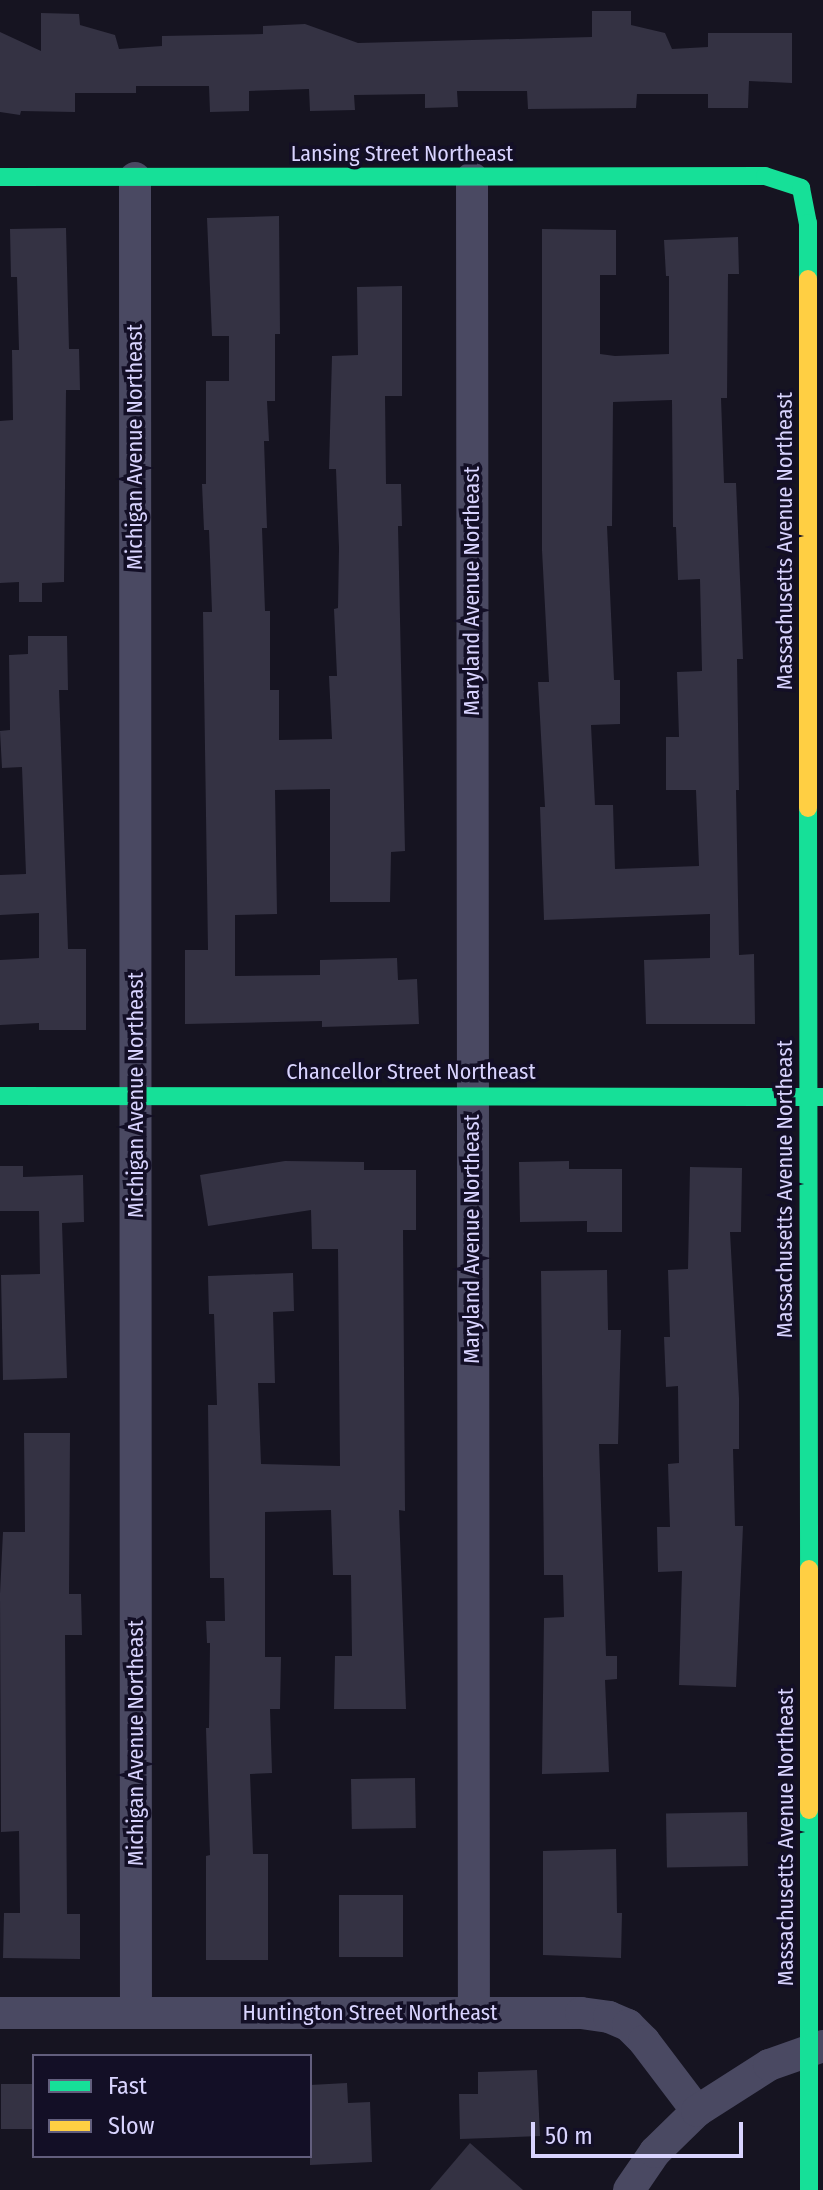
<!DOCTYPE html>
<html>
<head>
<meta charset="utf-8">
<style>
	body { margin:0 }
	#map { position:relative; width:823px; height:2190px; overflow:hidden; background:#161421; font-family:"Fira Sans Condensed",sans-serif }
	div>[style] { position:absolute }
	.building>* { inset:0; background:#343243; transform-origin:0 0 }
	.street>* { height:32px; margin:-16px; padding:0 16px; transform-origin:16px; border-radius:16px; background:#4a4962 }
	.fast>* { height:18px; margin:-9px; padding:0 9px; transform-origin:9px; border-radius:9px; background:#16e098 }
	.slow>* { height:18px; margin:-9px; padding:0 9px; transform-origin:9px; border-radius:9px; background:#ffcf43 }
	span { translate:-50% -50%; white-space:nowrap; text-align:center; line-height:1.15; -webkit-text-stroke:7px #130f26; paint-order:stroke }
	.street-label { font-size:22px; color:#d9d4ff }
	.legend { position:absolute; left:32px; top:2054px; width:280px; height:104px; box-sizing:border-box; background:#130f26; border:2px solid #625e7d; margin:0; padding:10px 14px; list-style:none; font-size:24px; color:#d9d4ff }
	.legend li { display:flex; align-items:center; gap:16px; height:40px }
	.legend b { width:40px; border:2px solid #625e7d }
	.scale { position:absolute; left:531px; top:2122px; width:212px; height:36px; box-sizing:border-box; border:4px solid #d9d4ff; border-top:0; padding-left:10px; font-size:24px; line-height:28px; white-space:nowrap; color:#d9d4ff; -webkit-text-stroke:6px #130f26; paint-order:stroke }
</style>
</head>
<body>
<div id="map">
	<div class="building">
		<i style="clip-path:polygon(592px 11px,631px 11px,631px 25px,665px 33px,672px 49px,708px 47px,708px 33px,792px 33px,792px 83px,749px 81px,748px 108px,708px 108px,708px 94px,637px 94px,636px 108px,528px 109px,527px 91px,457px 91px,458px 107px,425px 108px,425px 94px,354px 95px,355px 110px,310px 111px,309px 89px,249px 91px,249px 111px,210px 112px,209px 86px,136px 86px,136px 93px,75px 93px,75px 112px,21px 111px,20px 115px,0 112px,0 32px,41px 51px,41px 13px,79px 14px,80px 25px,115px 35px,119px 49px,162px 46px,162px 36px,263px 34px,263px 26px,305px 24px,358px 43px,592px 37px)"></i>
		<i style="clip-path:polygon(279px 216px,280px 334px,275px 334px,275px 401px,267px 401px,269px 441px,264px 441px,267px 528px,262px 528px,265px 611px,270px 611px,270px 690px,279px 690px,279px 740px,332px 739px,329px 676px,337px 676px,334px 609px,338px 608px,339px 548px,336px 469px,329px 469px,332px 356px,358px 355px,357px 287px,402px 286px,402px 396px,385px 396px,386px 484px,401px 484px,402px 526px,398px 526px,405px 851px,391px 852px,390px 902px,330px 902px,330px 789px,275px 790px,277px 914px,235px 915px,235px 976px,320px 975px,320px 960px,397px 958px,398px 980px,417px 979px,419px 1024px,322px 1027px,322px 1021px,185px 1024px,185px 950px,208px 950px,203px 612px,212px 612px,209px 530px,204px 530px,202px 484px,206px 484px,206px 381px,229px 381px,229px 336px,212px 336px,207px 218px)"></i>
		<i style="clip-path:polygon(66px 228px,69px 349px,79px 349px,80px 390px,66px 390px,64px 582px,42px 583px,42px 602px,19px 602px,19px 582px,0 583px,0 421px,13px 420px,12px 350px,19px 350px,17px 277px,11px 277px,10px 229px)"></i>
		<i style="clip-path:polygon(evenodd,542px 229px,616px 230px,616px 275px,600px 275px,600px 354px,615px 356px,669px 354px,669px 276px,666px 276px,664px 240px,738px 237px,739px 274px,728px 274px,727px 398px,721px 398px,724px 483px,736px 483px,741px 603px,743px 659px,737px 659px,739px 790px,736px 790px,739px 955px,754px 954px,755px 1024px,646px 1024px,644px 960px,710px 958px,710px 914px,544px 920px,540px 807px,545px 807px,538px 682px,549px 682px,542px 550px,542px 229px,672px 400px,673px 527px,676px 527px,678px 580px,700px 579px,702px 671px,677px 672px,679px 737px,666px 737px,666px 790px,696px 790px,699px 866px,615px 869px,613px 805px,595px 805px,591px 725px,620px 724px,620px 680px,614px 680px,607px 526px,612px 526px,613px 402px,672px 400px)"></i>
		<i style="clip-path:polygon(28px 636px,67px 636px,68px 690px,59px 690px,68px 949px,86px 949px,86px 1030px,39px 1030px,39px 1023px,0 1025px,0 960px,39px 958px,39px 913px,0 915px,0 875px,26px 874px,22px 767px,2px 768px,0 731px,10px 730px,9px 655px,28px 654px)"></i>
		<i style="clip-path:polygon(285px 1161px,364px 1162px,364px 1170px,416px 1170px,416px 1230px,403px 1230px,405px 1511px,399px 1510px,406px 1709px,334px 1709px,335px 1656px,352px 1656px,351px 1575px,333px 1575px,331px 1510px,265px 1512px,265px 1657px,281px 1657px,280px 1709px,270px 1709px,272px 1773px,250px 1774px,253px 1854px,268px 1854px,268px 1960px,206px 1960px,206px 1856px,210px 1855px,206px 1728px,209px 1728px,210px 1643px,207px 1643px,206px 1621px,225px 1621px,224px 1578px,210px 1578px,208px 1405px,217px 1405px,214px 1314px,209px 1314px,208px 1276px,293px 1273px,294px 1311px,273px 1312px,275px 1383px,258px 1383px,261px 1464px,340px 1466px,338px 1249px,312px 1249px,311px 1210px,208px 1226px,200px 1175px)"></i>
		<i style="clip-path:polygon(569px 1161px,569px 1169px,622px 1169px,622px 1232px,587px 1232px,587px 1221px,520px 1222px,519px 1162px)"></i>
		<i style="clip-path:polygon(0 1166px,23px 1166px,23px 1177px,83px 1175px,84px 1222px,62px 1223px,67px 1378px,3px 1380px,1px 1275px,40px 1274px,39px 1211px,0 1211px)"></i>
		<i style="clip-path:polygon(690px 1167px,742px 1168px,741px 1232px,730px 1232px,739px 1398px,739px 1449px,733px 1449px,735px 1526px,743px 1526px,736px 1687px,679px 1685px,682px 1571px,658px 1572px,657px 1527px,670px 1527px,668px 1464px,679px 1463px,678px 1386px,666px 1387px,664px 1337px,670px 1337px,668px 1270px,688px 1269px)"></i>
		<i style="clip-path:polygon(607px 1270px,608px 1330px,621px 1330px,618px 1444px,599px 1444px,606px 1656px,617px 1656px,617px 1679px,605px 1680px,609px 1772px,542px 1774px,544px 1618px,564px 1617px,563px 1575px,544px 1575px,541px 1271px)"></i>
		<i style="clip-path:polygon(24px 1433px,70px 1433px,69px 1594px,81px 1594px,82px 1635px,65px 1635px,67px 1914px,80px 1914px,80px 1959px,3px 1958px,4px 1913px,20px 1913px,19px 1831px,1px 1832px,0 1594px,3px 1532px,25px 1532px)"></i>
		<i style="left:415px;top:1778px;width:50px;height:64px;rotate:89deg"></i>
		<i style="left:747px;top:1812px;width:54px;height:81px;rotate:89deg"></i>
		<i style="clip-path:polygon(616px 1849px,617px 1913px,622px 1913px,621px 1958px,543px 1955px,543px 1851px)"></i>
		<i style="left:339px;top:1895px;width:64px;height:62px"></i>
		<i style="clip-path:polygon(537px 2070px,540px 2136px,460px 2139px,459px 2094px,478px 2094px,478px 2072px)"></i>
		<i style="clip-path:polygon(347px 2083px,348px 2103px,370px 2102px,372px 2162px,310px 2165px,310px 2085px)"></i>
		<i style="left:34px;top:2084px;width:45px;height:33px;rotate:90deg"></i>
		<i style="clip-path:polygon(470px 2143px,523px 2190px,430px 2190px)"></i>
	</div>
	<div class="street">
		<i style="left:135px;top:178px;width:1834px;rotate:89.97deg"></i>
		<i style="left:472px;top:178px;width:1835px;rotate:89.94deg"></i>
		<i style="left:0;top:2013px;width:581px"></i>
		<i style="left:581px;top:2013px;width:28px;rotate:8deg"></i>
		<i style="left:609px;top:2017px;width:21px;rotate:23deg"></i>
		<i style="left:628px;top:2025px;width:23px;rotate:45deg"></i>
		<i style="left:644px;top:2041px;width:88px;rotate:52.9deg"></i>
		<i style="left:629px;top:2190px;width:46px;rotate:-55.6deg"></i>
		<i style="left:655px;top:2152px;width:59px;rotate:-44.3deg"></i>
		<i style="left:697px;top:2111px;width:85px;rotate:-32.6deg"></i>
		<i style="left:769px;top:2065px;width:57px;rotate:-19.4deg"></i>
	</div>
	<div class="fast">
		<i style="left:0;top:177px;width:765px;rotate:-0.07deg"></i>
		<i style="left:765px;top:176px;width:38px;rotate:18deg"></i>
		<i style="left:801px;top:188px;width:36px;rotate:79deg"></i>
		<i style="left:808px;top:223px;width:56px;rotate:90deg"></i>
		<i style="left:808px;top:808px;width:761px;rotate:89.92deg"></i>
		<i style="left:0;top:1096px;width:823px;rotate:0.07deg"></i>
		<i style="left:809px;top:1810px;width:380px;rotate:90deg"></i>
	</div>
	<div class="slow">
		<i style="left:808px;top:279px;width:529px;rotate:90deg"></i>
		<i style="left:809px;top:1569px;width:241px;rotate:90deg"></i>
	</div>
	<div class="street-label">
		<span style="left:402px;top:154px">Lansing Street Northeast</span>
		<span style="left:135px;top:447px;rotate:-90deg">Michigan Avenue Northeast</span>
		<span style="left:785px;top:541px;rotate:-90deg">Massachusetts Avenue Northeast</span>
		<span style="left:472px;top:591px;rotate:-90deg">Maryland Avenue Northeast</span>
		<span style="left:411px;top:1072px">Chancellor Street Northeast</span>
		<span style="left:136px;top:1095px;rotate:-90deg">Michigan Avenue Northeast</span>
		<span style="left:785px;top:1189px;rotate:-90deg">Massachusetts Avenue Northeast</span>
		<span style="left:472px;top:1239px;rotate:-90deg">Maryland Avenue Northeast</span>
		<span style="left:136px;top:1743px;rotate:-90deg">Michigan Avenue Northeast</span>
		<span style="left:786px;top:1837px;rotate:-90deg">Massachusetts Avenue Northeast</span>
		<span style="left:370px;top:2013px">Huntington Street Northeast</span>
	</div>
	<ul class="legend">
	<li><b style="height:10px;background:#16e098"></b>Fast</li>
	<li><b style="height:10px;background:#ffcf43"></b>Slow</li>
	</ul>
	<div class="scale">50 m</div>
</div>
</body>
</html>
